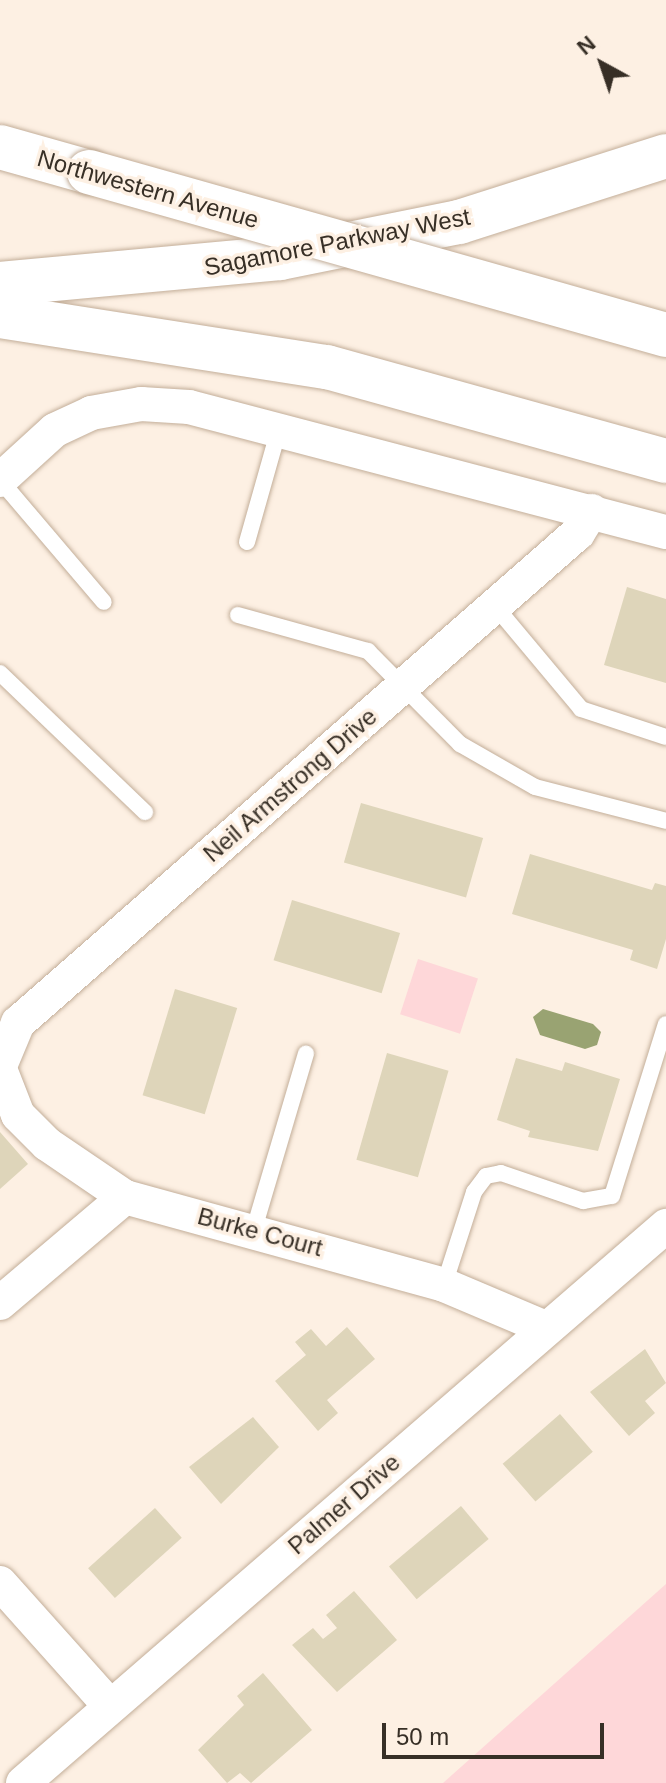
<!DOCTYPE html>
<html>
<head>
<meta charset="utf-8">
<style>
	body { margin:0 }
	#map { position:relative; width:666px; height:1783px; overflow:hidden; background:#fdf0e3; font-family:Arial,sans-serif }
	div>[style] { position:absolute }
	.green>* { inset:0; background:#fed7d9; transform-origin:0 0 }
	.water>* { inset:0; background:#99a372 }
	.building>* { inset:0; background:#ded5ba; transform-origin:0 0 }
	.roads { filter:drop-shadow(0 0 2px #c3ae99) drop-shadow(0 0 2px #c3ae99) }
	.lane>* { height:16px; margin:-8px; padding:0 8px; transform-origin:8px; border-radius:8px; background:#fff }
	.street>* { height:34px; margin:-17px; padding:0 17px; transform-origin:17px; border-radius:17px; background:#fff }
	.primary>* { height:44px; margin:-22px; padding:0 22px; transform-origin:22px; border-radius:22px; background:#fff }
	.highway>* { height:44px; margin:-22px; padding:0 22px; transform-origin:22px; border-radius:22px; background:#fff }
	.bridges { filter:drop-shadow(0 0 2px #c3ae99) drop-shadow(0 0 2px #c3ae99) }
	.primary-bridge>* { height:44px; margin:-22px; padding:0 22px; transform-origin:22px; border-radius:22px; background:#fff }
	span { translate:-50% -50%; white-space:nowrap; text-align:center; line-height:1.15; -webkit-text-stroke:7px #fdf0e3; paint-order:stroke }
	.street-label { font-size:24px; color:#372f26 }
	.north { position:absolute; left:562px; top:24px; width:80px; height:80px; -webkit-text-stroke:6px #fdf0e3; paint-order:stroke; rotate:320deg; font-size:22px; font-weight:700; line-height:32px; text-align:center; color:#372f26 }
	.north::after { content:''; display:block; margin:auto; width:28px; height:36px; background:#372f26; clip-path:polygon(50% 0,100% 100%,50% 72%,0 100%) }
	.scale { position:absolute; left:382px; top:1723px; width:222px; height:36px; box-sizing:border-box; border:4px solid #372f26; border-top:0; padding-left:10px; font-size:24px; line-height:28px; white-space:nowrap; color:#372f26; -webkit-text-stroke:6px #fdf0e3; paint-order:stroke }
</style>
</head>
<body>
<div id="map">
	<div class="green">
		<i style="left:418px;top:959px;width:63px;height:58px;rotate:18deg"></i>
		<i style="clip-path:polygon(666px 1584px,666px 1783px,443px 1783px)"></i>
	</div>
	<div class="water">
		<i style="clip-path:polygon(543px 1009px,593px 1024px,601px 1032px,597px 1045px,585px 1049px,540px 1035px,533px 1017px)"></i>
	</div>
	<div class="building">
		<i style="clip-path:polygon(627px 587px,666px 599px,666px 683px,604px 665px)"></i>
		<i style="left:361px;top:803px;width:127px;height:62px;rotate:16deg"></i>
		<i style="clip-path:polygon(530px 854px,652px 890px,655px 883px,666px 886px,666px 939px,657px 969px,630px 960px,633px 950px,512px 914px)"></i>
		<i style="left:292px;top:900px;width:113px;height:63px;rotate:17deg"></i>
		<i style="left:175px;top:989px;width:65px;height:111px;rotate:17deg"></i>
		<i style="left:387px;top:1053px;width:64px;height:111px;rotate:16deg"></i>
		<i style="clip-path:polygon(516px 1058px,562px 1071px,565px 1062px,620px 1079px,598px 1151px,528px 1137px,530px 1131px,497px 1120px)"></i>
		<i style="clip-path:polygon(0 1132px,28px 1164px,0 1189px)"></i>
		<i style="clip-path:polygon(347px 1327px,375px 1359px,327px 1400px,338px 1413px,318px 1431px,275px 1381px,306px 1355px,295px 1342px,311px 1329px,326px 1346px)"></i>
		<i style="clip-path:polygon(645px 1349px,666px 1383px,645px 1401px,655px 1413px,629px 1436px,590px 1392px)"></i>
		<i style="left:560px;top:1414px;width:50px;height:76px;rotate:49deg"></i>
		<i style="clip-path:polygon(253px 1417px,279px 1447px,221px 1504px,189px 1467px)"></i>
		<i style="left:461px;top:1506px;width:43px;height:94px;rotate:50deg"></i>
		<i style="left:155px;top:1508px;width:40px;height:90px;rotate:48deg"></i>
		<i style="clip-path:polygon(354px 1591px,397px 1640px,337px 1692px,292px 1645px,313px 1628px,323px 1639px,337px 1628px,326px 1615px)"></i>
		<i style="clip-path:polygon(263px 1673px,312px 1730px,251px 1783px,240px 1773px,227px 1783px,198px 1750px,244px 1705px,237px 1696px)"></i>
	</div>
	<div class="roads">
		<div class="lane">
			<i style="left:0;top:480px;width:160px;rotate:49.6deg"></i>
			<i style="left:247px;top:542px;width:117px;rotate:-74.2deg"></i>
			<i style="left:495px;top:606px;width:134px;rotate:50.1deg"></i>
			<i style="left:581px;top:709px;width:89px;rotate:18.2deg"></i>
			<i style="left:238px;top:615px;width:135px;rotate:15.5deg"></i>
			<i style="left:368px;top:651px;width:131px;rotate:45.3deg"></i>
			<i style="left:460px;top:744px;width:86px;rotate:29.8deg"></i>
			<i style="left:535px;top:787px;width:135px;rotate:14.5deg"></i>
			<i style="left:0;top:673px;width:201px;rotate:43.8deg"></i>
			<i style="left:254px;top:1229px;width:183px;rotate:-73.5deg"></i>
			<i style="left:444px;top:1285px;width:98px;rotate:-72.1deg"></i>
			<i style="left:474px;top:1192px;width:20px;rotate:-53deg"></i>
			<i style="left:486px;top:1176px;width:15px;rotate:-11deg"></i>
			<i style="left:501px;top:1173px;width:87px;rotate:18.9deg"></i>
			<i style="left:583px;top:1201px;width:29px;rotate:-10deg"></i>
			<i style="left:612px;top:1196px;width:180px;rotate:-72.6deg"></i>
		</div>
		<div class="street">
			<i style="left:0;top:480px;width:74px;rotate:-42.3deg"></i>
			<i style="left:55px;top:430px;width:40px;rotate:-25deg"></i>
			<i style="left:91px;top:413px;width:51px;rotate:-10.2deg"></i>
			<i style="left:141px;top:404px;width:48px;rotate:3.6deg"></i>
			<i style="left:189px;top:407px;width:493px;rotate:14.7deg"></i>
			<i style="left:0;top:1066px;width:47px;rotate:-67.3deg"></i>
			<i style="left:18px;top:1023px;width:744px;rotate:-41.19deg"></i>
			<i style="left:578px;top:533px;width:26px;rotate:-58deg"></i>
			<i style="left:0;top:1069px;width:49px;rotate:68.6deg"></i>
			<i style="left:18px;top:1115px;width:41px;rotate:45deg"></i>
			<i style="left:47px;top:1144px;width:94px;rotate:34.2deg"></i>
			<i style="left:0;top:1303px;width:164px;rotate:-40.3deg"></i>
			<i style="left:125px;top:1197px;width:331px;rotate:15.4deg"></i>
			<i style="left:444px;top:1285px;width:111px;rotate:22.9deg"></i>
			<i style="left:0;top:1583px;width:165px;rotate:48.2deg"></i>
			<i style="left:23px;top:1783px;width:851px;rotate:-40.9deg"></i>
		</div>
		<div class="primary">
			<i style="left:0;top:147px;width:92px;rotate:15.7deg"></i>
			<i style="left:0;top:316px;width:331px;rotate:8.9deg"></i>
			<i style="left:327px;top:367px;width:352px;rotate:15.5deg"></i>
		</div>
		<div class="highway">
			<i style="left:0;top:284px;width:281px;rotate:-5.3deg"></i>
			<i style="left:280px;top:258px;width:183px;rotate:-11.4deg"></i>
			<i style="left:459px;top:222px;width:217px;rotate:-17.7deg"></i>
		</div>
	</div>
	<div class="bridges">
		<div class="primary-bridge">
			<i style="left:89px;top:172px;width:600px;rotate:15.77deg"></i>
		</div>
	</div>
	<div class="street-label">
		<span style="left:148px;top:189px;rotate:16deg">Northwestern Avenue</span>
		<span style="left:337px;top:242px;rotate:-11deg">Sagamore Parkway West</span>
		<span style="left:290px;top:785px;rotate:-41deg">Neil Armstrong Drive</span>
		<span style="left:260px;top:1232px;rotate:15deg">Burke Court</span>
		<span style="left:344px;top:1504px;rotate:-41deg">Palmer Drive</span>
	</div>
	<div class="north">N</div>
	<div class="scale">50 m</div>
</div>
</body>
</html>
